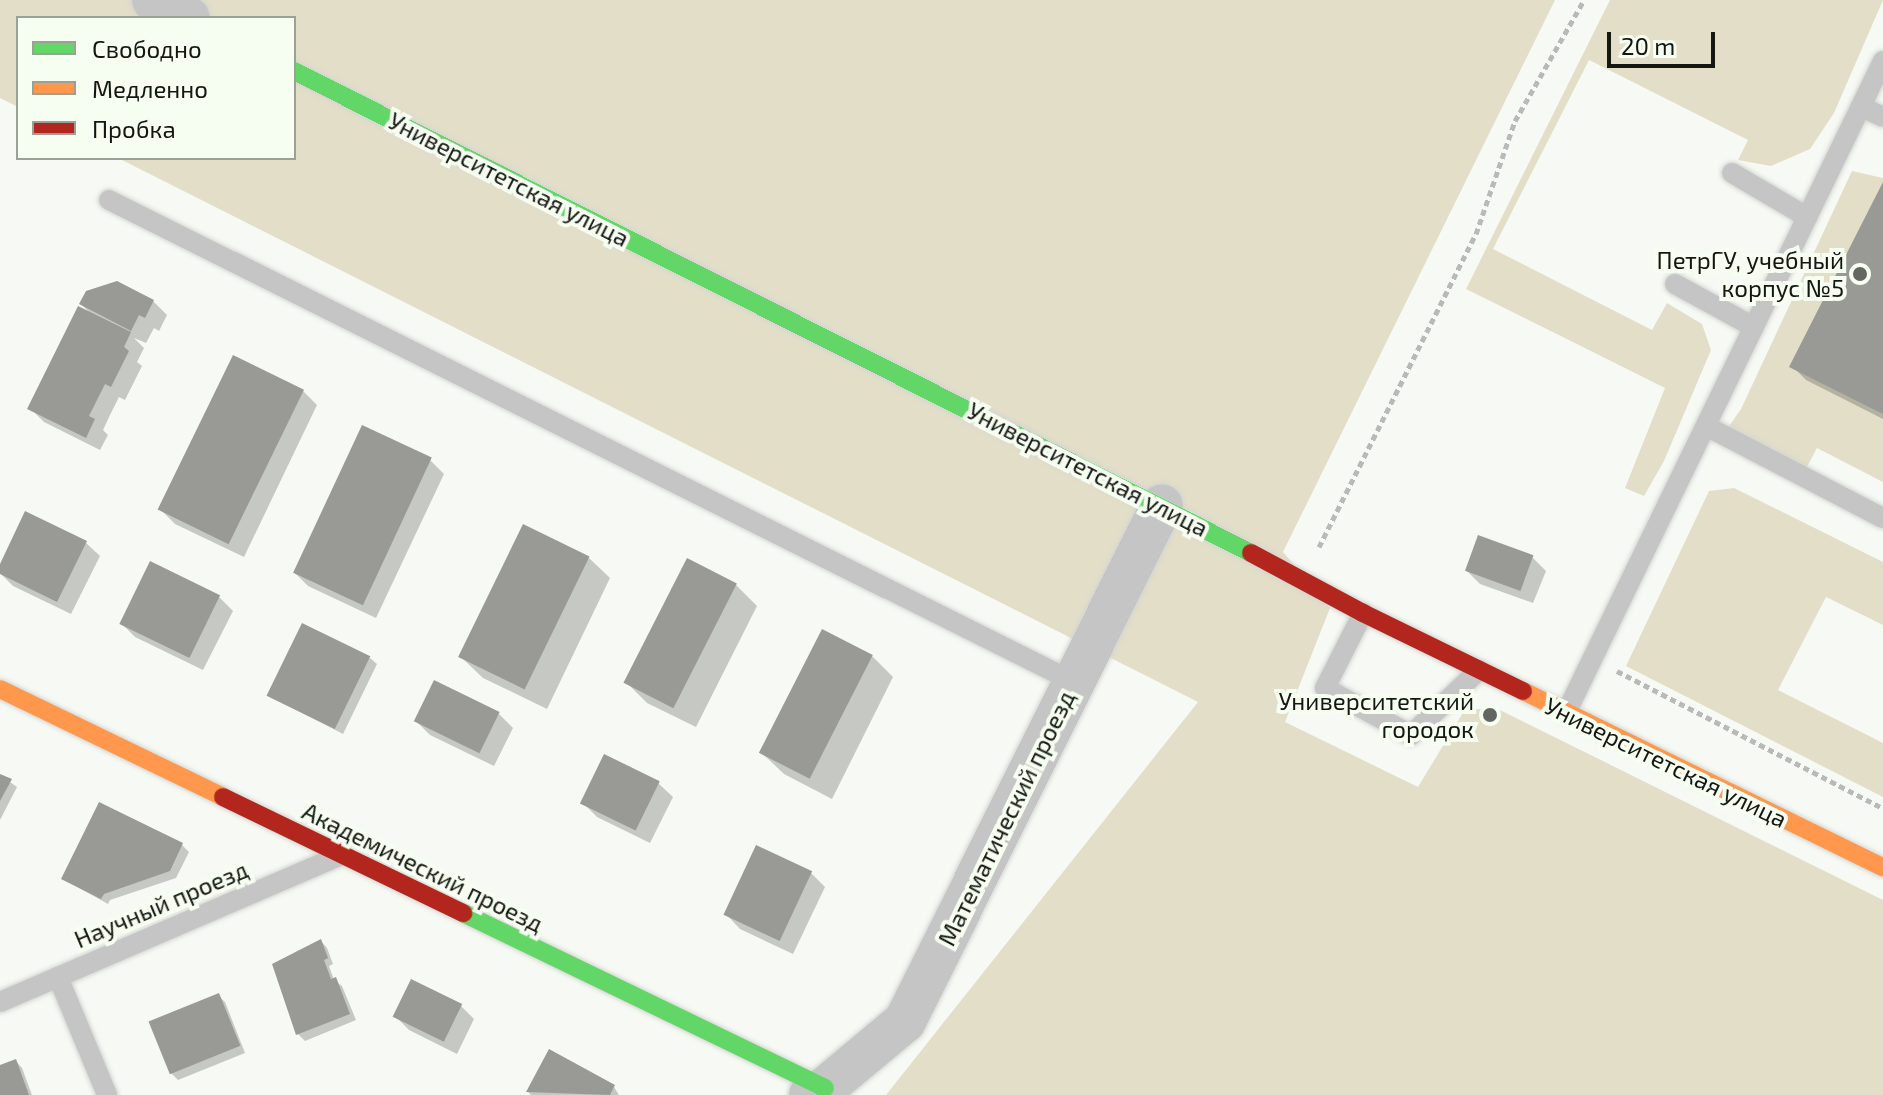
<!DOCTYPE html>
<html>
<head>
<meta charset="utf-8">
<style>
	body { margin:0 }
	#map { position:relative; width:1883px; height:1095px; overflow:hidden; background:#f7faf4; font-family:"Exo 2",sans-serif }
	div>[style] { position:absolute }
	.green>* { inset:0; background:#e3dec8 }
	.shadow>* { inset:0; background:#0003 }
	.building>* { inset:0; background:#999a96; transform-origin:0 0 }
	.path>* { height:5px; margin-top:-2.5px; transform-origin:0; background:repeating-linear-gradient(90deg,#b8b9b8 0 6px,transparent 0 10px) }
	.roads { filter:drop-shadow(0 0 2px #d3d5d1) drop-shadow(0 0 2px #d3d5d1) }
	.lane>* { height:20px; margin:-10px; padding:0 10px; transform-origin:10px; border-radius:10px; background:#c4c5c4 }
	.street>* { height:42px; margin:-21px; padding:0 21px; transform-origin:21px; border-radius:21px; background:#c4c5c4 }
	.fast>* { height:18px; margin:-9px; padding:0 9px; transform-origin:9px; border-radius:9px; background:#63d668 }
	.slow>* { height:18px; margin:-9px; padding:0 9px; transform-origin:9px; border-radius:9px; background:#ff974d }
	.jam>* { height:18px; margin:-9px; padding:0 9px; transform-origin:9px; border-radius:9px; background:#b3261e }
	.dots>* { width:22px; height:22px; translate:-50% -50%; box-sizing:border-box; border:4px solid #f6fdf1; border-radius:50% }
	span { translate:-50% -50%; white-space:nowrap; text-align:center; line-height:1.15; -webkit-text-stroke:8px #f6fdf1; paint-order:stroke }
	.street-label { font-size:24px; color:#141612 }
	.poi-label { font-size:24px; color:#141612 }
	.right { translate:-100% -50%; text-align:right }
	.legend { position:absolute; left:16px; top:16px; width:280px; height:144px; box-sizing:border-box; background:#f6fdf1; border:2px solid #9ca198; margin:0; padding:10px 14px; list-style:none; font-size:24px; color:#141612 }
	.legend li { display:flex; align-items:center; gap:16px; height:40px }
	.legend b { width:40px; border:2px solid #9ca198 }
	.scale { position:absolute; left:1607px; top:32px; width:108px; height:36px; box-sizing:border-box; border:4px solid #141612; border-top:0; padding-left:10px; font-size:24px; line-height:28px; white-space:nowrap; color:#141612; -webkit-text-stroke:6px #f6fdf1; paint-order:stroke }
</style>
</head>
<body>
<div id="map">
	<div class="green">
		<i style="clip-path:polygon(0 0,1555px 0,1283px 552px,1330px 608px,1285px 722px,1418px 787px,1464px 711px,1494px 707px,1883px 900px,1883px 1095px,886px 1095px,1198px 702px,118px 158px,294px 158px,294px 18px,18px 18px,18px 107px,0 98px)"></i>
		<i style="clip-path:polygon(1610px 0,1883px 0,1834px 113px,1810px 149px,1771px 166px,1738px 160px,1748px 140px,1589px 60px,1493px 249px,1652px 330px,1667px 303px,1702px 324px,1711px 350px,1664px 461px,1644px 496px,1625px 488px,1665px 388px,1466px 289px)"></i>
		<i style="clip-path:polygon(1852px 171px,1883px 178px,1883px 482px,1817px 448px,1802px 476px,1723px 435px,1741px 409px)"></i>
		<i style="clip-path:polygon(1734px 488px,1883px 562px,1883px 625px,1826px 597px,1778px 690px,1883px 743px,1883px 797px,1626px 666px,1709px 491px)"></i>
	</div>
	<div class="shadow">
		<i style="clip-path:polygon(1883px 186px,1883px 419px,1806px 380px,1792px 366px)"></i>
		<i style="clip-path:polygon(153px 301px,167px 315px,159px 331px,154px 328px,146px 343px,134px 338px,144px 348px,137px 362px,142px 366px,125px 400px,119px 397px,110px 415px,103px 430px,108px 435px,100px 450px,44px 422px,30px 408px,91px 314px,81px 304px)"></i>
		<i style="clip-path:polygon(303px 391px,317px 405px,244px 557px,175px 524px,161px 510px)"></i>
		<i style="clip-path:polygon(430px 460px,444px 474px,376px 618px,308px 586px,294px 572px)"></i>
		<i style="clip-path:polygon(85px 542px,100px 556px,71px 614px,13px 586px,0 573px,0 569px)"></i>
		<i style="clip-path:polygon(1532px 557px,1546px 571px,1533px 603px,1480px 584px,1466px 570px)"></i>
		<i style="clip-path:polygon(589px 558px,610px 578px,547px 709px,483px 678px,462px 658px)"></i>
		<i style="clip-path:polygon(736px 585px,757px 606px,696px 727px,647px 703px,626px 682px)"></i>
		<i style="clip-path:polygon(219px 597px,233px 611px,203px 670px,135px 637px,121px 623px)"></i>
		<i style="clip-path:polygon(872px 656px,893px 677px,832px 799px,784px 774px,763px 754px)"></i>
		<i style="clip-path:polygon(370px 658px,377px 664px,343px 734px,269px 696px)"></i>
		<i style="clip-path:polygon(499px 714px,513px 728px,494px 766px,430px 735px,416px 721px)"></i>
		<i style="clip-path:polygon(0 775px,17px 787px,0 820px)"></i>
		<i style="clip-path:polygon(658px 783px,673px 797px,650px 843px,597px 817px,583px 803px)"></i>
		<i style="clip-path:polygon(182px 845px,189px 852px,176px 878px,110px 900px,108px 904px,63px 879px)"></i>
		<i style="clip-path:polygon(811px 873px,825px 887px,793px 954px,740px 929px,726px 914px)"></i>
		<i style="clip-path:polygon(321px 941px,327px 948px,333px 964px,329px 966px,334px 980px,342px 986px,356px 1020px,305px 1041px,298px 1034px)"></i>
		<i style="clip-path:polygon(218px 995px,225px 1002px,245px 1053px,178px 1080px,171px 1073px,151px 1022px)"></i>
		<i style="clip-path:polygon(460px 1005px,474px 1019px,457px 1054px,409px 1030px,395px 1016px)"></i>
		<i style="clip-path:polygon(550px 1052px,614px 1087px,619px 1095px,531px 1095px,528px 1092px)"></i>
		<i style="clip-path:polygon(16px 1061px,22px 1068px,32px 1095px,0 1095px,0 1067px)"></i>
	</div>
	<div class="building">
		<i style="clip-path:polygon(1883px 182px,1883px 414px,1789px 367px)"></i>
		<i style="clip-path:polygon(117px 281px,154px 300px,145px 318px,139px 315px,131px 331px,79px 304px,86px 291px)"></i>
		<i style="clip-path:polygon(78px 306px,131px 332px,124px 347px,129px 351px,111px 387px,105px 384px,89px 416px,95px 419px,86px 438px,27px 409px)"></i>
		<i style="left:233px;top:355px;width:79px;height:172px;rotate:26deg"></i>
		<i style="left:362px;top:425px;width:77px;height:163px;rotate:25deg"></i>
		<i style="clip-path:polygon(25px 511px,87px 541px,57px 602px,0 574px,0 564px)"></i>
		<i style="left:523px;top:524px;width:74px;height:148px;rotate:26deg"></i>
		<i style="left:1478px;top:535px;width:59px;height:38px;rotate:20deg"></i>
		<i style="left:687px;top:558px;width:56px;height:140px;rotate:27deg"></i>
		<i style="left:150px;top:561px;width:78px;height:70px;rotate:26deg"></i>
		<i style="left:302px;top:623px;width:76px;height:81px;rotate:26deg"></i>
		<i style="left:822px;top:629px;width:57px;height:139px;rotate:27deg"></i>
		<i style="left:434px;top:680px;width:73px;height:46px;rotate:26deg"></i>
		<i style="left:604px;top:754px;width:62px;height:55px;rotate:26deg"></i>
		<i style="clip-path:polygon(0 774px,12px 779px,0 801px)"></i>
		<i style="clip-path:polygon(99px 802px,183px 843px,170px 871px,104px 894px,101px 899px,61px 879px)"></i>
		<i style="left:756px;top:845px;width:62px;height:77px;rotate:25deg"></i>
		<i style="clip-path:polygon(321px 939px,328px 958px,324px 960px,331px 979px,336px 977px,350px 1014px,296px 1035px,272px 964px)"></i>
		<i style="left:411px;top:979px;width:57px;height:42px;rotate:26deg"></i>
		<i style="left:219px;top:993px;width:57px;height:76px;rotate:68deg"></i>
		<i style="clip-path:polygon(549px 1049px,615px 1085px,610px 1095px,526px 1092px)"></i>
		<i style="clip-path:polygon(16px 1059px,29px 1095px,0 1095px,0 1065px)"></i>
	</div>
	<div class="path">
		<i style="left:1319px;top:547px;width:350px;rotate:-63.4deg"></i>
		<i style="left:1476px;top:234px;width:120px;rotate:-71deg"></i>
		<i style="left:1515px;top:121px;width:139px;rotate:-60.3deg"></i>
		<i style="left:1617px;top:671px;width:299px;rotate:27.3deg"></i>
	</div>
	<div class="roads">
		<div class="lane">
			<i style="left:1861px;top:107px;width:24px;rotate:24deg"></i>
			<i style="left:1732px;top:173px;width:87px;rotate:30.4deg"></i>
			<i style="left:109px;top:200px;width:1079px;rotate:26.54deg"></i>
			<i style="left:1675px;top:284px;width:90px;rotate:28.6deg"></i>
			<i style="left:1706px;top:426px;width:199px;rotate:27.5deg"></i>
			<i style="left:1363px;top:613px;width:84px;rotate:116.9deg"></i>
			<i style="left:1325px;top:688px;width:98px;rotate:28.7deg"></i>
			<i style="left:1411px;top:735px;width:94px;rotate:-43.7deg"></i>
			<i style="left:1566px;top:713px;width:725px;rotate:-64.07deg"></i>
			<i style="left:58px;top:977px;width:128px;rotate:67.4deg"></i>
			<i style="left:0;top:1002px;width:369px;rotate:-23.3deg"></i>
		</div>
		<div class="street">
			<i style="left:153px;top:0;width:40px;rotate:26.6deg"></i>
			<i style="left:810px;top:1095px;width:17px;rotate:-25deg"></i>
			<i style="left:825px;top:1088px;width:104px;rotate:-39.9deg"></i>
			<i style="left:905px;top:1021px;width:576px;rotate:-63.52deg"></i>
		</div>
		<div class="fast">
			<i style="left:294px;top:71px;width:1072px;rotate:26.73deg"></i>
			<i style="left:463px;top:913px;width:402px;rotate:25.8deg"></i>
		</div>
		<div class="slow">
			<i style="left:0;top:689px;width:248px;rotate:25.8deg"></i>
			<i style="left:1523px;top:691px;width:401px;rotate:26.1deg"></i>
		</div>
		<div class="jam">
			<i style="left:1251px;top:553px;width:127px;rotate:28.2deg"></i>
			<i style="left:1363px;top:613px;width:178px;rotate:26deg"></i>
			<i style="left:223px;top:797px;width:267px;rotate:25.8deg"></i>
		</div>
	</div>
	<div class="dots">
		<i style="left:1860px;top:274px;background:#636661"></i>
		<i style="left:1490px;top:715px;background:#636661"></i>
	</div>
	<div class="street-label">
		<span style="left:509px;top:179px;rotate:27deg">Университетская улица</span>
		<span style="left:1088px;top:469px;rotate:27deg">Университетская улица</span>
		<span style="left:1666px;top:762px;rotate:26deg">Университетская улица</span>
		<span style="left:1006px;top:818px;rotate:-64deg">Математический проезд</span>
		<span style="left:423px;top:867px;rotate:26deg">Академический проезд</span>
		<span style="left:161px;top:904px;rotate:-23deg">Научный проезд</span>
	</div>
	<div class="poi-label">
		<span class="right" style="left:1844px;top:274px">ПетрГУ, учебный<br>корпус №5</span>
		<span class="right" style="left:1474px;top:715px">Университетский<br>городок</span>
	</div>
	<ul class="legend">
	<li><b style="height:10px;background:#63d668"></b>Свободно</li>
	<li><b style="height:10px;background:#ff974d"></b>Медленно</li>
	<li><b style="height:10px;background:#b3261e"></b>Пробка</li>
	</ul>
	<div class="scale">20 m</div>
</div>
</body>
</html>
